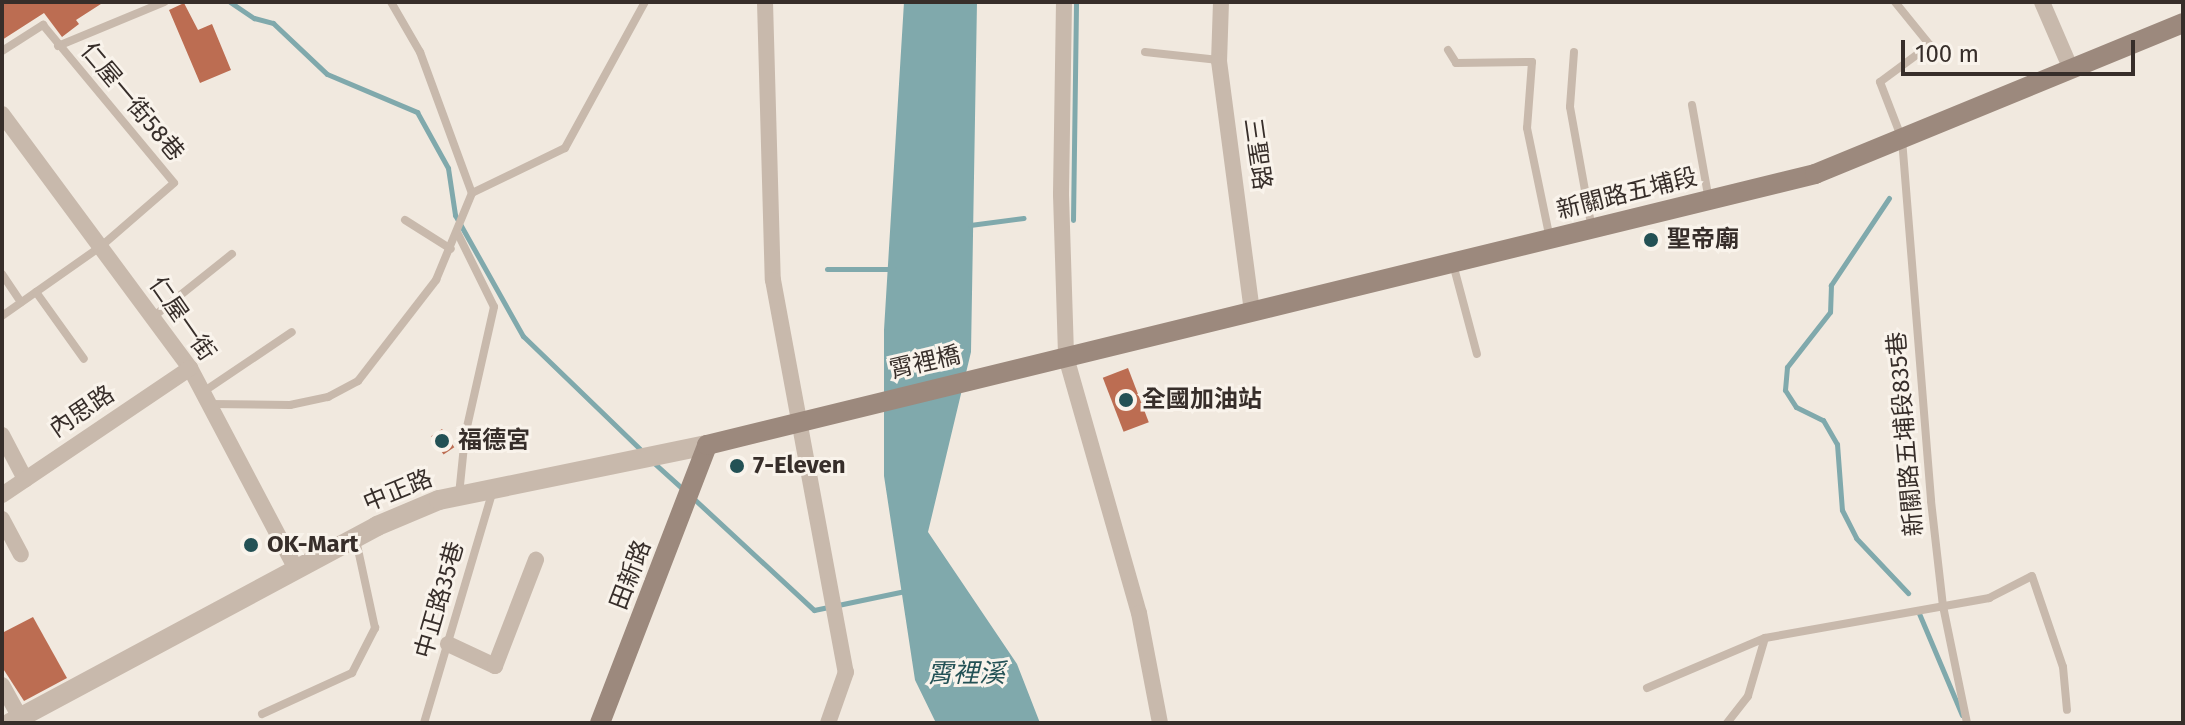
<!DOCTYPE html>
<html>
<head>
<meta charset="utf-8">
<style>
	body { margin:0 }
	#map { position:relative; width:2185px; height:725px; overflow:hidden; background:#f1e9df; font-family:"Fira Sans","Noto Sans TC",sans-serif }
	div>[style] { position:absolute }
	.water>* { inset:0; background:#80a9ac }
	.stream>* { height:5px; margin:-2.5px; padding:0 2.5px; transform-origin:2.5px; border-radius:2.5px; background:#80a9ac }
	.building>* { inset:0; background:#bc6d52; transform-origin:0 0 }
	.service>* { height:8px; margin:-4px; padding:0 4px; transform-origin:4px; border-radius:4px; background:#c8b9ac }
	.minor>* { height:16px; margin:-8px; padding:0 8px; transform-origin:8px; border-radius:8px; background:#c8b9ac }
	.tertiary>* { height:20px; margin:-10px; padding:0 10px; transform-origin:10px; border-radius:10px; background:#c8b9ac }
	.secondary>* { height:20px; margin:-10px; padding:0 10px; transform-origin:10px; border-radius:10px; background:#9c897d }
	.dots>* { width:22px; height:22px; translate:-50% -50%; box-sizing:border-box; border:4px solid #f9f3eb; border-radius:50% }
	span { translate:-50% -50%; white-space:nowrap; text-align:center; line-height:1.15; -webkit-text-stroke:6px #f9f3eb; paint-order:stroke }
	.street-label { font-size:24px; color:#372e2a }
	.poi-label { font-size:24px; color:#372e2a; font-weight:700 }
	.left { translate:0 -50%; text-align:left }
	.water-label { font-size:26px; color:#235155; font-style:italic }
	.frame { position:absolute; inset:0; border:4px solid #372e2a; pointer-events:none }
	.scale { position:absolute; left:1901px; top:40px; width:234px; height:36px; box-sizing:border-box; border:4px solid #372e2a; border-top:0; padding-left:10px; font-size:24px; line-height:28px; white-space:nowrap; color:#372e2a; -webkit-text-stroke:6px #f9f3eb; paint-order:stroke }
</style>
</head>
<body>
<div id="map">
	<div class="water">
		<i style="clip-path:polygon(904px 2px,977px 2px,971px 352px,928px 532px,1017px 664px,1040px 723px,936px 723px,915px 680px,884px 476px,884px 330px)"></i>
	</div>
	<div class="stream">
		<i style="left:230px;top:2px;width:29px;rotate:34deg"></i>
		<i style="left:254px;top:18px;width:20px;rotate:15deg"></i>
		<i style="left:273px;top:23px;width:74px;rotate:43.4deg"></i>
		<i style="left:327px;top:74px;width:98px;rotate:22.9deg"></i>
		<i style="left:417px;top:112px;width:64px;rotate:61deg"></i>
		<i style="left:448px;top:168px;width:48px;rotate:81.5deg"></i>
		<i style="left:455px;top:215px;width:139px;rotate:60.7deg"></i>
		<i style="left:523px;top:336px;width:168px;rotate:44deg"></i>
		<i style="left:1889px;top:198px;width:105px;rotate:123.7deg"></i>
		<i style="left:1831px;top:285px;width:27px;rotate:92deg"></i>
		<i style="left:1830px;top:312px;width:70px;rotate:128deg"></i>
		<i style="left:1787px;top:367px;width:23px;rotate:95deg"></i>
		<i style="left:1785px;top:390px;width:20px;rotate:57deg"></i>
		<i style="left:1796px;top:407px;width:30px;rotate:26deg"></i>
		<i style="left:1823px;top:420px;width:28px;rotate:60deg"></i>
		<i style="left:1837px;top:444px;width:66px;rotate:85.7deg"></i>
		<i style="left:1842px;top:510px;width:31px;rotate:63deg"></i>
		<i style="left:1856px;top:538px;width:76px;rotate:46.6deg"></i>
		<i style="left:1073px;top:220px;width:218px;rotate:-89.2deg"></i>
		<i style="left:970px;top:225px;width:54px;rotate:-7.4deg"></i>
		<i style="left:827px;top:269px;width:67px"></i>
		<i style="left:654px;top:463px;width:42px;rotate:42.1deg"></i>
		<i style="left:693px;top:498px;width:165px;rotate:42.8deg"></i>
		<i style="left:814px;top:610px;width:93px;rotate:-11.8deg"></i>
		<i style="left:1918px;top:611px;width:113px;rotate:67.1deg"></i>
	</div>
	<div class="building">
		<i style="clip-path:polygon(2px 2px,104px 2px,76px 20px,79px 24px,62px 37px,44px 13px,2px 40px)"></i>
		<i style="clip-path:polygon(184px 3px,198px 30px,212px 24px,231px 70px,200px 83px,169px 10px)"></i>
		<i style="left:1128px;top:368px;width:58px;height:27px;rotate:69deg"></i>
		<i style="left:442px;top:429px;width:22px;height:13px;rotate:56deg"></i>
		<i style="clip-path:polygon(33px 617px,67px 678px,24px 701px,2px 667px,2px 633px)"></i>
	</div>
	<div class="service">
		<i style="left:391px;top:2px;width:58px;rotate:59.9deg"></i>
		<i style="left:420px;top:52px;width:150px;rotate:69.8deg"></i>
		<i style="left:1895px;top:2px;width:55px;rotate:50.9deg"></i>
		<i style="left:1930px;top:45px;width:62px;rotate:143.5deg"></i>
		<i style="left:1880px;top:82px;width:61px;rotate:68.9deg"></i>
		<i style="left:1902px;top:139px;width:363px;rotate:85.4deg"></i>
		<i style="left:1931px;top:501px;width:106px;rotate:83.5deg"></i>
		<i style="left:1943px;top:606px;width:119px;rotate:78.4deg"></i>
		<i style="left:58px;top:46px;width:115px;rotate:-22.5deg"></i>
		<i style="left:1448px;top:50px;width:15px;rotate:58deg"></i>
		<i style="left:1456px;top:63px;width:76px;rotate:-0.8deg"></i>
		<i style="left:1532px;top:62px;width:66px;rotate:94.3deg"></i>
		<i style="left:1527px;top:128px;width:113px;rotate:78.3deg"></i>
		<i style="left:2px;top:51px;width:49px;rotate:-32.4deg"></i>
		<i style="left:43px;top:25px;width:205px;rotate:50.3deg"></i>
		<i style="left:174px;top:183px;width:98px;rotate:139.1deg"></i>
		<i style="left:100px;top:247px;width:120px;rotate:144.9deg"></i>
		<i style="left:1145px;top:52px;width:74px;rotate:6.2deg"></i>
		<i style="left:1574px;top:52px;width:55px;rotate:94.2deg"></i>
		<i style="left:1570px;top:107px;width:124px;rotate:79.8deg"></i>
		<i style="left:1692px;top:105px;width:97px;rotate:79.9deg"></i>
		<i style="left:405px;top:220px;width:54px;rotate:32.2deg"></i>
		<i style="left:458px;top:234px;width:81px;rotate:63.7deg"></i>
		<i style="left:494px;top:307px;width:132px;rotate:102.7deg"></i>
		<i style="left:465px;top:436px;width:59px;rotate:95.8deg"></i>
		<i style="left:1453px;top:264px;width:93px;rotate:75.1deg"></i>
		<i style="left:2px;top:274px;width:34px;rotate:56deg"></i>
		<i style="left:36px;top:292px;width:82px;rotate:54.4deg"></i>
		<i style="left:153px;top:317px;width:101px;rotate:-38.6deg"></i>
		<i style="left:203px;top:392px;width:107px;rotate:-34deg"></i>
		<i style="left:210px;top:404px;width:80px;rotate:0.7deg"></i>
		<i style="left:290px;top:405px;width:39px;rotate:-12deg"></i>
		<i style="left:328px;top:397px;width:34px;rotate:-28deg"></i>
		<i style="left:358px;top:381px;width:128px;rotate:-52.3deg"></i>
		<i style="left:436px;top:280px;width:94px;rotate:-67.5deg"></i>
		<i style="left:472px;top:193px;width:103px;rotate:-25.8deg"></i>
		<i style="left:565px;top:148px;width:166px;rotate:-61.3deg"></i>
		<i style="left:1647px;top:688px;width:128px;rotate:-23deg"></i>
		<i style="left:1765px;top:638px;width:228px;rotate:-10.1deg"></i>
		<i style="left:1989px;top:598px;width:48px;rotate:-27.1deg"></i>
		<i style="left:2032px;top:576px;width:96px;rotate:71.2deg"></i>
		<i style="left:2063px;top:667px;width:43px;rotate:84.7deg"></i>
		<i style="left:262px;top:714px;width:99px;rotate:-24.5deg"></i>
		<i style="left:352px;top:673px;width:51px;rotate:-62.9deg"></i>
		<i style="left:375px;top:628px;width:90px;rotate:-102.2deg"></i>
		<i style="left:424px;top:723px;width:243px;rotate:-73.5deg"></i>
		<i style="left:1727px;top:723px;width:34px;rotate:-52deg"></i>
		<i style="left:1748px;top:696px;width:60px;rotate:-73.7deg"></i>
	</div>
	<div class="minor">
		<i style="left:765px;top:2px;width:278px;rotate:88.4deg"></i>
		<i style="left:773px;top:280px;width:399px;rotate:79.5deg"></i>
		<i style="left:846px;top:672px;width:54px;rotate:109.4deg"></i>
		<i style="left:1064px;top:2px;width:193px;rotate:90.9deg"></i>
		<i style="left:1061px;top:195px;width:162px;rotate:88.2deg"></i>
		<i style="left:1066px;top:357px;width:266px;rotate:74.1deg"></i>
		<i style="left:1139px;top:613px;width:112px;rotate:79.2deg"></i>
		<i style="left:1221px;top:2px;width:59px;rotate:91.9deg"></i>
		<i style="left:1219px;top:61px;width:253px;rotate:82.5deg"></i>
		<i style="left:2042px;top:2px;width:71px;rotate:66.7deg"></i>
		<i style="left:2px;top:114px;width:316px;rotate:53.5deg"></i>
		<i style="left:190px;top:368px;width:227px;rotate:62.2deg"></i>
		<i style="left:2px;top:435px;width:50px;rotate:62.4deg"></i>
		<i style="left:2px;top:495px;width:227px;rotate:-34deg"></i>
		<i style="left:2px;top:519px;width:40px;rotate:62deg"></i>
		<i style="left:448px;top:644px;width:52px;rotate:25.1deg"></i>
		<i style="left:495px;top:666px;width:114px;rotate:-68.9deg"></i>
		<i style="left:2px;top:685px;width:37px;rotate:61deg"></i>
	</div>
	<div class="tertiary">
		<i style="left:10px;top:723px;width:417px;rotate:-28.2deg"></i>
		<i style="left:377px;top:526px;width:67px;rotate:-22.8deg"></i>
		<i style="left:439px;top:500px;width:274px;rotate:-11.6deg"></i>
	</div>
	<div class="secondary">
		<i style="left:600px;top:723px;width:298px;rotate:-68.9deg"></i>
		<i style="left:707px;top:445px;width:1141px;rotate:-13.74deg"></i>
		<i style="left:1815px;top:174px;width:398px;rotate:-22.3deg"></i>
	</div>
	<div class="dots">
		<i style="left:1651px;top:240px;background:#235155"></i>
		<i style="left:1126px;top:400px;background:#235155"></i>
		<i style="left:442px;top:441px;background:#235155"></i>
		<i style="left:737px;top:466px;background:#235155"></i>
		<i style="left:251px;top:545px;background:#235155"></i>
	</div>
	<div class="street-label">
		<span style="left:132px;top:102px;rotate:50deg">仁屋一街58巷</span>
		<span style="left:1257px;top:154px;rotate:82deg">三聖路</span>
		<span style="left:1627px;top:194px;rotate:-14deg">新關路五埔段</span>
		<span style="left:182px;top:319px;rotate:55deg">仁屋一街</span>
		<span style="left:925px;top:363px;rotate:-13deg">霄裡橋</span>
		<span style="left:82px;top:412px;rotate:-34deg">內思路</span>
		<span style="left:1906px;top:434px;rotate:-95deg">新關路五埔段835巷</span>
		<span style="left:398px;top:491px;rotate:-22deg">中正路</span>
		<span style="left:631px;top:575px;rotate:-69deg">田新路</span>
		<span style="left:440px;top:600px;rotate:-74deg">中正路35巷</span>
	</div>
	<div class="poi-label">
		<span class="left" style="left:1667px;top:240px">聖帝廟</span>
		<span class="left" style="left:1142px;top:400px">全國加油站</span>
		<span class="left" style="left:458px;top:441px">福德宮</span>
		<span class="left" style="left:753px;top:466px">7-Eleven</span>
		<span class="left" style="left:267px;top:545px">OK-Mart</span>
	</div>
	<div class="water-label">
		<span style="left:966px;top:674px">霄裡溪</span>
	</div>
	<div class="frame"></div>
	<div class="scale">100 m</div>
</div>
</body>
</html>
